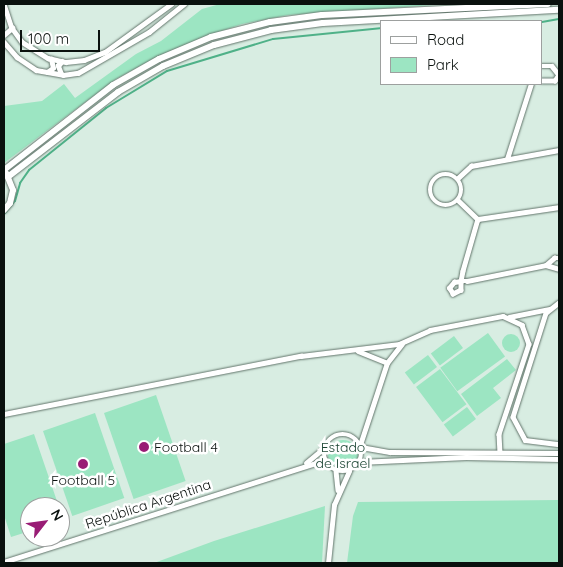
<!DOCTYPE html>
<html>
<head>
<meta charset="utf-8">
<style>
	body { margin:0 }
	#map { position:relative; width:563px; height:567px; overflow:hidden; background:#d8ede2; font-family:Quicksand,sans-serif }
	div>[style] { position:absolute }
	.green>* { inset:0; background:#9ce5c2; transform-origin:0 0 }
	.round { border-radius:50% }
	.stream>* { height:2px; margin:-1px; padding:0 1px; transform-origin:1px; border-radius:1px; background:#4fb188 }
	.roads { filter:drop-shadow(0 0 1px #62756b) drop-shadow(0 0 1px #62756b) }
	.minor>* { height:4.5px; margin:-2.25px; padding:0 2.25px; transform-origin:2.25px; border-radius:2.25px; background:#fff }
	.minor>.ring { margin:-2.25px; padding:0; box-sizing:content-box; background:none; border:4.5px solid #fff; border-radius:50% }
	.secondary>* { height:6px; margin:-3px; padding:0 3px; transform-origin:3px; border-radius:3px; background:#fff }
	.dots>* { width:14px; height:14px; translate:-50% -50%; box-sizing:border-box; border:2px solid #fff; border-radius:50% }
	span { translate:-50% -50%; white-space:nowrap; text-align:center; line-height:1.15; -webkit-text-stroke:5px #fff; paint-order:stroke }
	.poi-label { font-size:14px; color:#0a110e }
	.left { translate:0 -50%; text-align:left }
	.park-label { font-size:14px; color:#1a4432 }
	.street-label { font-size:14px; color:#0a110e }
	.frame { position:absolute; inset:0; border:5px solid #0a110e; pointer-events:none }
	.legend { position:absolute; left:380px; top:20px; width:162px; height:65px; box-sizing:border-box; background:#fff; border:1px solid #9da09f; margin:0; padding:6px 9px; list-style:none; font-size:15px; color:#0a110e }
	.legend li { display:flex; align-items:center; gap:10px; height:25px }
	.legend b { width:25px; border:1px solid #9da09f }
	.north { position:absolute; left:20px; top:497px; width:50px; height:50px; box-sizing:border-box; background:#fff; border:1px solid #9da09f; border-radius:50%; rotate:60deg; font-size:14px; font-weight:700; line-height:20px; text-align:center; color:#0a110e }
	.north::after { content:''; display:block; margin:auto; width:18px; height:22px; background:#991c75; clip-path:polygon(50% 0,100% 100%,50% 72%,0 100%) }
	.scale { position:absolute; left:20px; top:30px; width:80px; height:22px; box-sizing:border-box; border:2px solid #0a110e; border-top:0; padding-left:6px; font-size:15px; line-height:18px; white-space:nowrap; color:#0a110e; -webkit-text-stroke:4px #fff; paint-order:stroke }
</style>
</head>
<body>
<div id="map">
	<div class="green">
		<i style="clip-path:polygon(220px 4px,448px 4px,288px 15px,242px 24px,204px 37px,153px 59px,116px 79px,4px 163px,4px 106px,42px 101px,64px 84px,75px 98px,136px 54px,161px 41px,202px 9px)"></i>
		<i style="left:488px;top:333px;width:29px;height:59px;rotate:54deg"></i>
		<i class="round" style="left:502px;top:334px;width:18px;height:18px"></i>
		<i style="left:454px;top:336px;width:15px;height:29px;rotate:53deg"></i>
		<i style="left:428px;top:355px;width:15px;height:29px;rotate:53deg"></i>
		<i style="clip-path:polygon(507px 359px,516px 370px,493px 388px,501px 398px,477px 416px,461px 394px)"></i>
		<i style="left:440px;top:369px;width:44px;height:30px;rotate:53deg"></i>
		<i style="left:156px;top:395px;width:91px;height:55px;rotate:71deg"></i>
		<i style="left:467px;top:407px;width:15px;height:29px;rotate:53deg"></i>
		<i style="left:95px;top:413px;width:90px;height:55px;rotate:71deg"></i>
		<i style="clip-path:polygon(34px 434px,59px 507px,30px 507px,30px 531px,11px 537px,4px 515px,4px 444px)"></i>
		<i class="round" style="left:328px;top:440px;width:30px;height:30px"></i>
		<i style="clip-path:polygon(559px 500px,559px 563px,347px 563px,353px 516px,358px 502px)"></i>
		<i style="clip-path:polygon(325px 506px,322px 563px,154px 563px,214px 541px)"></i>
	</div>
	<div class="stream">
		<i style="left:542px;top:22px;width:17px;rotate:-10deg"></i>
		<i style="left:4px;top:214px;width:17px;rotate:-50deg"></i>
		<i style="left:15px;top:201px;width:19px;rotate:-74deg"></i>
		<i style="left:20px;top:183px;width:16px;rotate:-55deg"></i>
		<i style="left:29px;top:170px;width:99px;rotate:-38.8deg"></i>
		<i style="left:106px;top:108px;width:71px;rotate:-31.2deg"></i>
		<i style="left:167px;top:71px;width:111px;rotate:-16.8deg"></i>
		<i style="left:273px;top:39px;width:110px;rotate:-5.8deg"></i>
	</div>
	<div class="roads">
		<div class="minor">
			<i style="left:4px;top:4px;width:25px;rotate:72deg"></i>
			<i style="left:12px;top:28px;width:17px;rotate:54deg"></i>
			<i style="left:22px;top:42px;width:31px;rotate:32deg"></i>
			<i style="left:48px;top:58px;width:18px;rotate:13deg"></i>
			<i style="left:66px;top:62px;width:18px;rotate:-6deg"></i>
			<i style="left:84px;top:60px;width:22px;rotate:-21deg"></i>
			<i style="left:105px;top:52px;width:82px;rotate:-36deg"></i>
			<i style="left:4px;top:35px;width:11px;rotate:-41deg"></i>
			<i style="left:4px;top:42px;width:20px;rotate:49deg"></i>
			<i style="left:17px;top:57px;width:23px;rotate:34deg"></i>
			<i style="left:36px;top:70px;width:27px;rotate:10deg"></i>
			<i style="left:63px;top:75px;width:15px;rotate:-8deg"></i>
			<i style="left:78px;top:73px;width:82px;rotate:-30deg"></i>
			<i style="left:149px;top:32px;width:45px;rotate:-38.7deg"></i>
			<i style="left:542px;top:66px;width:10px"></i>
			<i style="left:552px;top:66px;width:11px;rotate:52deg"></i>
			<i style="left:559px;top:75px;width:7px;rotate:124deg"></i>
			<i style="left:555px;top:81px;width:13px;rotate:180deg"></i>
			<i style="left:47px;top:72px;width:7px;rotate:-34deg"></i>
			<i style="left:53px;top:68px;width:9px;rotate:-103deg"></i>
			<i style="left:61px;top:74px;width:9px;rotate:-111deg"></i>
			<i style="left:58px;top:66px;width:6px;rotate:-51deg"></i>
			<i style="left:507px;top:159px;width:79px;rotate:-72.3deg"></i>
			<i class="ring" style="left:430px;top:174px;width:27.5px;height:27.5px"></i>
			<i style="left:458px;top:178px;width:18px;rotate:-43deg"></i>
			<i style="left:471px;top:166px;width:89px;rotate:-10.3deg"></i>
			<i style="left:458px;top:200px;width:28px;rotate:44deg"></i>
			<i style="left:478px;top:219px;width:54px;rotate:106.1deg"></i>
			<i style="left:463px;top:271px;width:10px;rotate:101deg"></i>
			<i style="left:461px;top:281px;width:9px;rotate:90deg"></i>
			<i style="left:461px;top:290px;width:9px;rotate:153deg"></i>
			<i style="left:453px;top:294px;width:7px;rotate:-124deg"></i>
			<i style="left:449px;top:288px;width:8px;rotate:-50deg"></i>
			<i style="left:454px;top:282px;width:7px;rotate:-8deg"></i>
			<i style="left:461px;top:281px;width:6px"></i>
			<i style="left:467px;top:281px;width:81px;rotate:-11.4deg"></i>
			<i style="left:546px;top:265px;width:11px;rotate:-41deg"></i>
			<i style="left:554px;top:258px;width:5px"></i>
			<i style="left:478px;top:219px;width:82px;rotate:-8.4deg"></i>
			<i style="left:546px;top:265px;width:14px;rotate:17deg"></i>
			<i style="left:559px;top:303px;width:16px;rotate:142deg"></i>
			<i style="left:546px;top:313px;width:109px;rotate:107.6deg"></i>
			<i style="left:513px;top:417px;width:26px;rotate:62deg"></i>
			<i style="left:525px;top:440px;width:34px;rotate:7deg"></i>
			<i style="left:509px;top:317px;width:41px;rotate:-11.3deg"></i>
			<i style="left:358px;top:351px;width:31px;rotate:22deg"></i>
			<i style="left:387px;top:363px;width:24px;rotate:-52deg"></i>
			<i style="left:4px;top:414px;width:303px;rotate:-11.1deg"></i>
			<i style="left:301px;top:356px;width:99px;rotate:-7deg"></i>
			<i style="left:399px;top:344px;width:34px;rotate:-24deg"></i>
			<i style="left:430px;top:330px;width:74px;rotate:-10.9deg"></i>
			<i style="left:503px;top:316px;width:21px;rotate:25deg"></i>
			<i style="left:522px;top:325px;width:20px;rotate:70deg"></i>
			<i style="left:529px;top:344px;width:95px;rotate:108.4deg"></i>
			<i style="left:499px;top:434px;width:17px;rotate:87deg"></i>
			<i class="ring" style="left:324px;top:434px;width:33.5px;height:33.5px"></i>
			<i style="left:360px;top:445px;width:86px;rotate:-71.8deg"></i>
			<i style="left:361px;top:447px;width:29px;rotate:10deg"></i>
			<i style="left:390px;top:452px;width:169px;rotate:0.3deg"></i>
			<i style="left:360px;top:462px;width:106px;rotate:-2.7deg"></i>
			<i style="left:466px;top:457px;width:93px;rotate:1.2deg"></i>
			<i style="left:306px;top:463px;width:23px;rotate:-40deg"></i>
			<i style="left:336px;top:471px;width:19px;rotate:84deg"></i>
			<i style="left:4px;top:562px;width:337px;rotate:-17.6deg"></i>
			<i style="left:328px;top:563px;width:58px;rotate:-84.1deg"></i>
			<i style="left:334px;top:505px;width:37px;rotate:-66deg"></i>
		</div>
		<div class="secondary">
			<i style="left:4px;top:170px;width:138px;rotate:-37.9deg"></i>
			<i style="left:113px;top:85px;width:53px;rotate:-29.5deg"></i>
			<i style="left:159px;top:59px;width:56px;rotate:-22.9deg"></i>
			<i style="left:211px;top:37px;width:61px;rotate:-14.3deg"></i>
			<i style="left:270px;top:22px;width:52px;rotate:-7.7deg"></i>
			<i style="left:322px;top:15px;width:226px;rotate:-2.8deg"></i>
			<i style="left:9px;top:176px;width:138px;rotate:-37.6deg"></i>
			<i style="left:118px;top:92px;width:52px;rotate:-30deg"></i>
			<i style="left:163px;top:66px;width:55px;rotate:-22.4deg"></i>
			<i style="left:214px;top:45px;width:59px;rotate:-14.7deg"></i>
			<i style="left:271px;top:30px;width:52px;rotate:-7.7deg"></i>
			<i style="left:323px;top:23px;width:236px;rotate:-3.2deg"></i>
			<i style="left:4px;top:210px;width:9px;rotate:-49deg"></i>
			<i style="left:10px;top:203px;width:13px;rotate:-77deg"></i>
			<i style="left:13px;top:190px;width:18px;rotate:-112deg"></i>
		</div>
	</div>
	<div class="dots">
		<i style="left:144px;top:447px;background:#991c75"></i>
		<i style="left:83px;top:464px;background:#991c75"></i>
	</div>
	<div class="poi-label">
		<span class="left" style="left:154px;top:447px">Football 4</span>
		<span style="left:83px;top:480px">Football 5</span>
	</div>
	<div class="park-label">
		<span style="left:343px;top:455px">Estado<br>de Israel</span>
	</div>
	<div class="street-label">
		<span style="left:148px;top:504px;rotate:-18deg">República Argentina</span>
	</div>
	<div class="frame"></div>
	<ul class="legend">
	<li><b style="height:6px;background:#fff"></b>Road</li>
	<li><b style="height:14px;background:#9ce5c2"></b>Park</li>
	</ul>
	<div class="north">N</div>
	<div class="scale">100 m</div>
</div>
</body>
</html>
